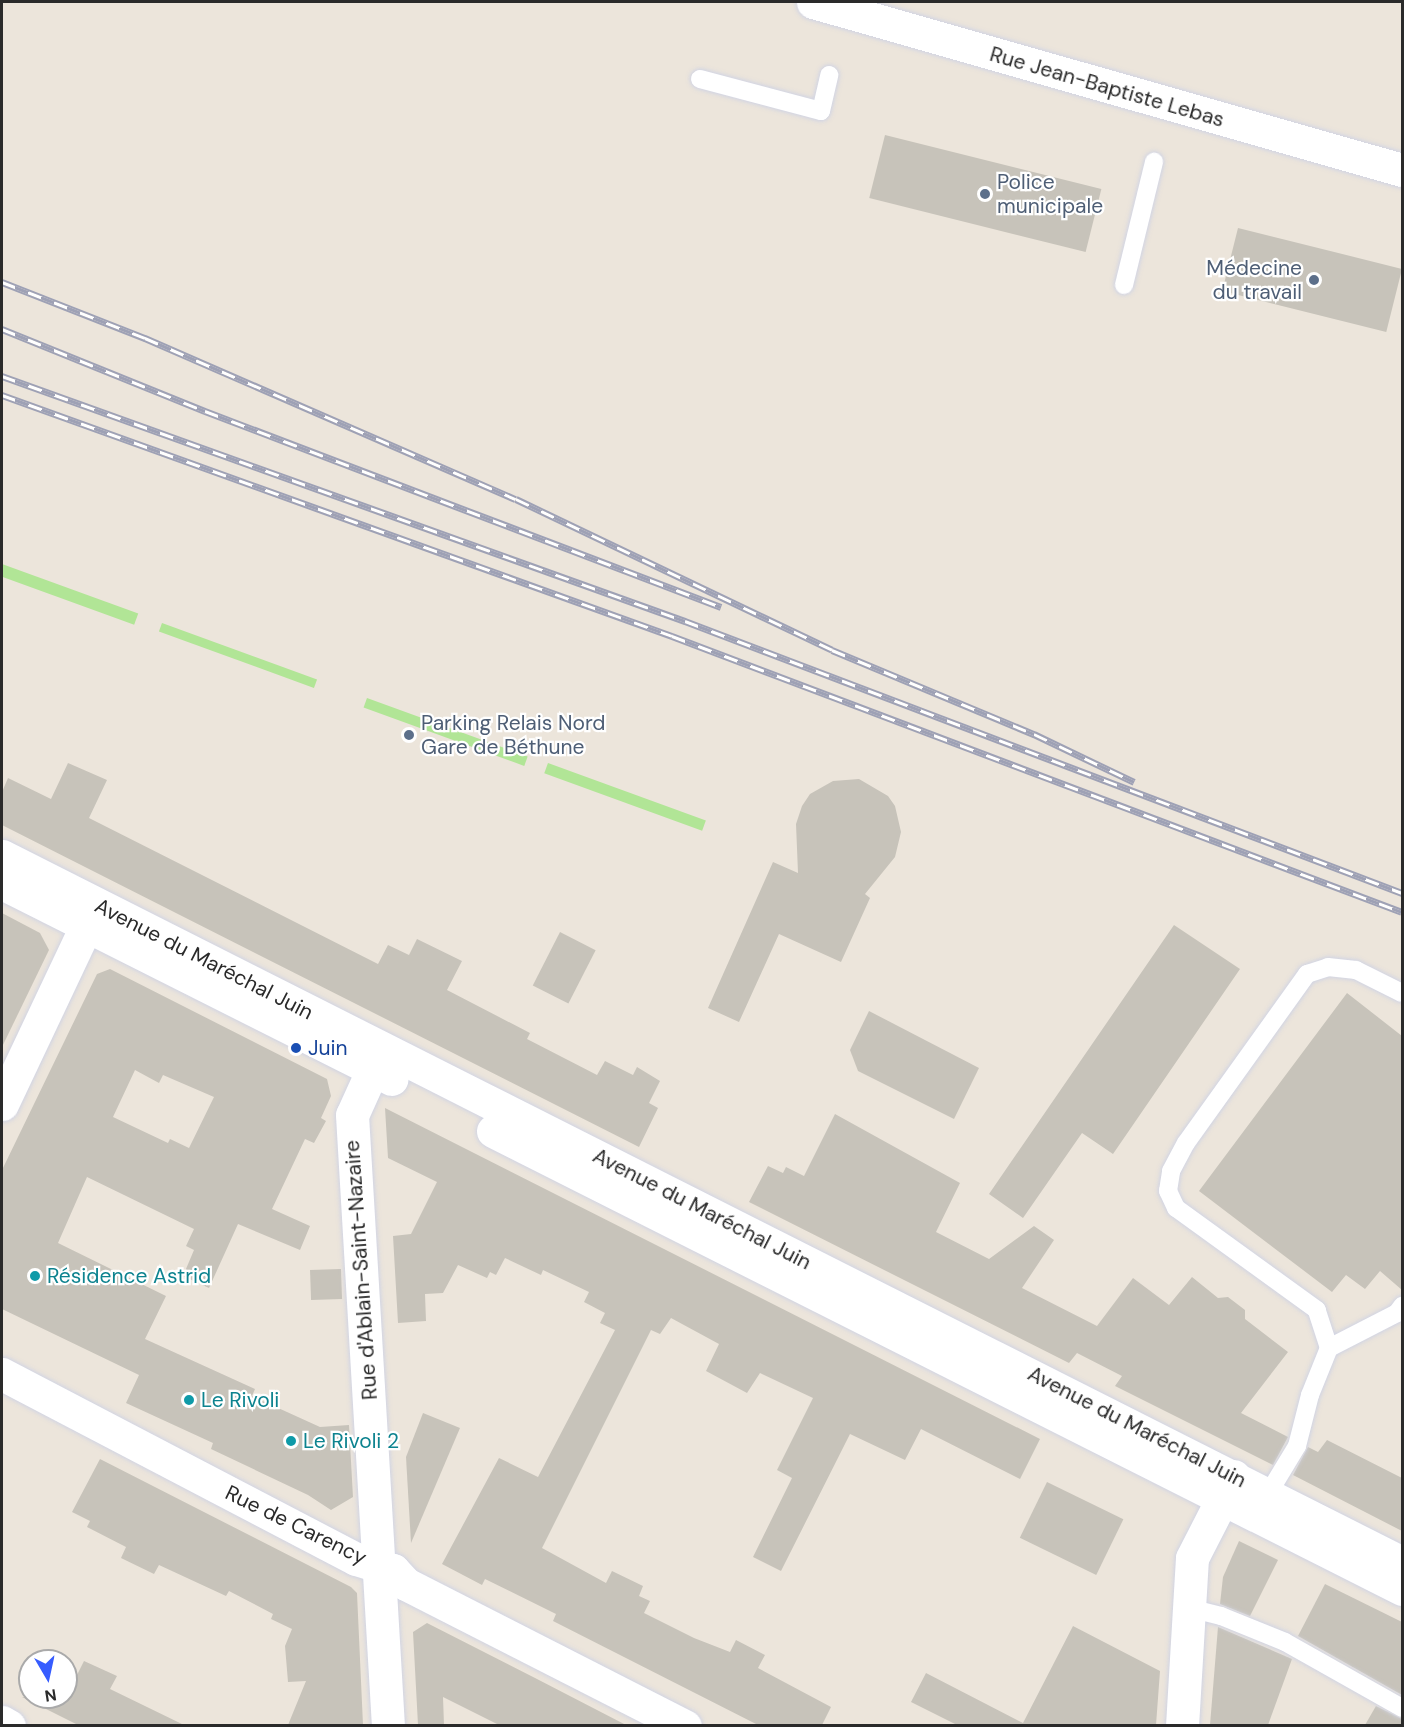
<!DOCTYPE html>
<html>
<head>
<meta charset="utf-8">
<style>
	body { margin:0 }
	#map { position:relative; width:1404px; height:1727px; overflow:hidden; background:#ece5db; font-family:"DM Sans",sans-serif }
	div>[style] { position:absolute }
	.green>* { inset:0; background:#b1e596; transform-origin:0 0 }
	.building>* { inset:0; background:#c7c3ba; transform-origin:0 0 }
	.roads { filter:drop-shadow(0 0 2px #d1d4e3) drop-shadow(0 0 2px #d1d4e3) }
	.lane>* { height:18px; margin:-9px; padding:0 9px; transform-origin:9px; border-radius:9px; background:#fff }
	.street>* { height:33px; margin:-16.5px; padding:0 16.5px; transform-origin:16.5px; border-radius:16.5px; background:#fff }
	.secondary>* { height:33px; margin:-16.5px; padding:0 16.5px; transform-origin:16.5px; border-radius:16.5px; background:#fff }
	.rail>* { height:7px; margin-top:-3.5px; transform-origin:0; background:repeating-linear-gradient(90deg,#fff 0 14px,#9ea1b5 0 28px); box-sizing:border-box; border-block:2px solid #9ea1b5 }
	.dots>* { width:16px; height:16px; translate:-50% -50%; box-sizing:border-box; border:3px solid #fff; border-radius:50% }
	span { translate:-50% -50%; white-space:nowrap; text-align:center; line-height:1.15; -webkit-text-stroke:4.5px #fff; paint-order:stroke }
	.street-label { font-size:21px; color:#2a2a2a }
	.service-label { font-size:21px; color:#4e5e75 }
	.left { translate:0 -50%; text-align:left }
	.right { translate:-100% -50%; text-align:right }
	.transit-label { font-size:21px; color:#164399 }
	.culture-label { font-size:21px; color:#0d838f }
	.frame { position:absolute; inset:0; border:3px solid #2a2a2a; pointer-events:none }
	.north { position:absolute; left:18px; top:1649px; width:60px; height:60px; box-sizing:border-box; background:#fff; border:2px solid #aaa; border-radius:50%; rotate:171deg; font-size:16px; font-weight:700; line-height:24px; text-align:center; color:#2a2a2a }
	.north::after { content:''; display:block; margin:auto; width:21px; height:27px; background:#365cff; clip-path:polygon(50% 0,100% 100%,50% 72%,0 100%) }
</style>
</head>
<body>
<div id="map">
	<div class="green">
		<i style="left:2px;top:564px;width:145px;height:12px;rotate:20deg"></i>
		<i style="left:162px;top:623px;width:165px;height:9px;rotate:20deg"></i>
		<i style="left:367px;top:698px;width:171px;height:10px;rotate:20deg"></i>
		<i style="left:548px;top:763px;width:168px;height:11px;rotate:20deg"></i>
	</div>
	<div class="building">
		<i style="left:885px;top:135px;width:223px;height:65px;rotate:14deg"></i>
		<i style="left:1238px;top:228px;width:169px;height:65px;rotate:14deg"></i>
		<i style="clip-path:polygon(68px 763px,107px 780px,89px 818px,378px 964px,388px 945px,409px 955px,417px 939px,462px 961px,447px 990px,530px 1033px,527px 1039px,597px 1075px,605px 1061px,633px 1075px,637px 1067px,660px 1081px,649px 1103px,658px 1108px,639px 1147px,2px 825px,2px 792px,8px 778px,51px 799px)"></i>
		<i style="clip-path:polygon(859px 779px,888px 796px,895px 806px,901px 832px,895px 857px,865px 894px,870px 898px,841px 962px,779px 934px,739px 1022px,708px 1008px,773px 862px,798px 873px,796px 824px,802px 806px,810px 794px,833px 781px)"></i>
		<i style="clip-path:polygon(2px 913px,40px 933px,49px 950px,2px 1047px)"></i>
		<i style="clip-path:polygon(1174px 925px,1240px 969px,1113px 1154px,1082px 1133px,1023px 1218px,989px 1194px)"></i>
		<i style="left:560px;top:932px;width:40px;height:60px;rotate:27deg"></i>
		<i style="clip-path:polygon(evenodd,110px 969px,327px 1079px,331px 1096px,321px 1118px,326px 1121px,314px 1143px,305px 1139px,272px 1209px,310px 1226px,300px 1250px,238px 1224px,209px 1288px,183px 1276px,194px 1250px,186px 1246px,194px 1229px,87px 1177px,58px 1243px,166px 1296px,145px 1339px,255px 1389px,252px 1396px,320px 1427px,349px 1425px,353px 1497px,331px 1510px,308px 1495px,211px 1449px,213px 1443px,126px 1403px,139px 1375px,2px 1309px,2px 1170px,97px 974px,110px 969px,135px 1070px,159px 1083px,163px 1075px,214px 1097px,189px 1148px,170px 1139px,168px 1143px,113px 1117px,135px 1070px)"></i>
		<i style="clip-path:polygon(1347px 993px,1402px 1036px,1402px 1290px,1380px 1271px,1365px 1289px,1346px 1275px,1332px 1292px,1199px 1191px)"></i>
		<i style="clip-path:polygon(869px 1011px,979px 1068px,954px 1119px,858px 1071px,850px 1050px)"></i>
		<i style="clip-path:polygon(385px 1108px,1040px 1439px,1020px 1479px,921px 1429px,905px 1460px,850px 1434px,781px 1571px,753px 1557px,792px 1478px,777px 1470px,813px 1398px,760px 1373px,747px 1393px,706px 1371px,719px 1344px,671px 1318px,660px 1334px,651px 1330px,542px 1548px,606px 1583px,612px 1571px,643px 1586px,639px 1596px,650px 1601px,644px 1613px,694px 1638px,730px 1652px,736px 1640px,765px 1655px,758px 1668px,831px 1707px,822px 1725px,758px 1725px,553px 1621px,556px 1614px,485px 1579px,482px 1585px,442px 1564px,499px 1458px,538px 1477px,615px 1330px,600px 1323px,605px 1313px,584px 1302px,589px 1292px,543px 1270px,541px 1275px,505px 1258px,496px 1275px,490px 1272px,487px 1278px,458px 1265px,443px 1293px,425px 1294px,426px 1321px,398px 1323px,393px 1236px,411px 1234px,437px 1182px,388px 1158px)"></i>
		<i style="clip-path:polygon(835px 1114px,960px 1183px,936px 1232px,989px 1259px,1034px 1226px,1054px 1240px,1022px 1288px,1097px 1326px,1133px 1278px,1169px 1305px,1192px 1277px,1218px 1298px,1228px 1297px,1245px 1310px,1245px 1319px,1288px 1352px,1241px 1413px,1288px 1437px,1273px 1465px,1115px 1386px,1122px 1376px,1077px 1353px,1069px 1363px,749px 1202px,768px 1166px,783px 1173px,786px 1167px,804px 1176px)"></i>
		<i style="left:341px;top:1269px;width:30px;height:31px;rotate:88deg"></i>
		<i style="clip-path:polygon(423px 1413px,460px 1428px,411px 1543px,406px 1457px)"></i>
		<i style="clip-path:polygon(1327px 1440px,1402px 1478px,1402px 1531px,1293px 1475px,1308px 1447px,1318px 1452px)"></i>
		<i style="clip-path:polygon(100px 1459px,351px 1587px,357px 1593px,363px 1725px,288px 1725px,306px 1681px,288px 1682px,285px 1646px,292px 1629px,271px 1619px,273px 1614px,229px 1591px,226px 1596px,159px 1565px,154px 1574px,121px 1558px,126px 1547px,87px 1527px,90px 1521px,72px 1512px)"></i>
		<i style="left:1047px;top:1482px;width:85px;height:62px;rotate:26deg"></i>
		<i style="clip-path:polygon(1239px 1541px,1278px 1560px,1250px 1616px,1220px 1604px,1223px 1577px)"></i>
		<i style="clip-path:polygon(1325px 1584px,1402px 1622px,1402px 1695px,1298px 1636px)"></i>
		<i style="clip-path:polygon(427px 1623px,537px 1679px,626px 1725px,499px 1725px,443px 1697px,444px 1725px,418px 1725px,413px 1632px)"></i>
		<i style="clip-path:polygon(1073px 1626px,1160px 1671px,1156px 1725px,957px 1725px,911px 1702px,926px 1673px,1023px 1723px)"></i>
		<i style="clip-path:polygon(1218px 1627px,1292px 1659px,1268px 1725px,1210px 1725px)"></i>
		<i style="clip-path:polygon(84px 1661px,117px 1676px,110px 1689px,184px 1725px,78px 1725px,22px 1697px,66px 1697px)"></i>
		<i style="clip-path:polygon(1376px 1706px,1402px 1719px,1402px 1725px,1365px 1725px)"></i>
	</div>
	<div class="roads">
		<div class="lane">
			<i style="left:700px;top:79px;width:125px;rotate:14.8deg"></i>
			<i style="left:821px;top:111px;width:37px;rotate:-77deg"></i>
			<i style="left:1124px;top:285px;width:127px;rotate:-76.3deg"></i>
			<i style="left:1329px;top:1348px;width:40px;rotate:-108deg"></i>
			<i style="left:1317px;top:1310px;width:174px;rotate:-144.1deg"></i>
			<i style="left:1176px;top:1208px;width:19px;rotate:-115deg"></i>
			<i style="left:1168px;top:1191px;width:20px;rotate:-81deg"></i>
			<i style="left:1171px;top:1171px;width:32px;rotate:-62deg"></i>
			<i style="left:1186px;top:1143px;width:208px;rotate:-54.4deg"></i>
			<i style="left:1307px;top:974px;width:22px;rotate:-18deg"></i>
			<i style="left:1328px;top:967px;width:28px;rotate:6deg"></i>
			<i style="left:1356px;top:970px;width:51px;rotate:26.6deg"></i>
			<i style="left:1268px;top:1494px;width:56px;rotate:-58.9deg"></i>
			<i style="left:1297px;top:1446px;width:53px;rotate:-75.7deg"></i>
			<i style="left:1310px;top:1395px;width:51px;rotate:-68deg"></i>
			<i style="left:1329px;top:1348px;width:76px;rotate:-27.2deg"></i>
			<i style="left:1397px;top:1313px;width:9px;rotate:-54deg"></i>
			<i style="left:1189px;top:1608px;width:33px;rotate:14deg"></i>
			<i style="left:1221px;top:1616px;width:69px;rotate:22.1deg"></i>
			<i style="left:1285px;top:1642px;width:134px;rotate:29.4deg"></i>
		</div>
		<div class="street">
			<i style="left:382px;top:1049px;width:72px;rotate:114.4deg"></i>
			<i style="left:352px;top:1115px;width:612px;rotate:86.63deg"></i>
			<i style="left:2px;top:1104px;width:220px;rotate:-64.7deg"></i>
			<i style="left:2px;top:1374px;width:399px;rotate:27.6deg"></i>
			<i style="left:356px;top:1559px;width:39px;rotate:17deg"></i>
			<i style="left:393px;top:1570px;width:19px;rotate:47deg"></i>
			<i style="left:406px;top:1584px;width:313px;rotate:27deg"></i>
			<i style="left:2px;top:1722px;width:8px;rotate:30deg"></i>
			<i style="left:1182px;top:1726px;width:168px;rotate:-86.6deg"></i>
			<i style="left:1192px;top:1558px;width:92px;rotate:-62.9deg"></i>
		</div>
		<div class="secondary">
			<i style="left:813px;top:2px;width:612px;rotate:15.92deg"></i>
			<i style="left:2px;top:856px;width:1568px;rotate:26.79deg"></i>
			<i style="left:2px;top:883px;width:436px;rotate:26.7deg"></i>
			<i style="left:493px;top:1131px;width:1018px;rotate:26.74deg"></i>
		</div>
	</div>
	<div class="rail">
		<i style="left:2px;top:282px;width:154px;rotate:21.4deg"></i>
		<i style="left:145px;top:338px;width:404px;rotate:23.5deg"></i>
		<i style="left:516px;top:499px;width:350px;rotate:25.5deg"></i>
		<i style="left:832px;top:650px;width:219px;rotate:22.6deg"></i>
		<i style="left:1034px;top:734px;width:111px;rotate:25.6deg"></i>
		<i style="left:2px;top:329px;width:219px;rotate:22deg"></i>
		<i style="left:205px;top:411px;width:552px;rotate:20.8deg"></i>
		<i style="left:2px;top:376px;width:726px;rotate:19.73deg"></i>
		<i style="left:685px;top:621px;width:767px;rotate:20.77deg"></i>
		<i style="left:2px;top:395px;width:712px;rotate:19.78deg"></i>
		<i style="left:672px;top:636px;width:780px;rotate:20.71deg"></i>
	</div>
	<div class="dots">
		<i style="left:985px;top:194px;background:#5c6f8a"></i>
		<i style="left:1314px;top:280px;background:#5c6f8a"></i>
		<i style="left:409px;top:735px;background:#5c6f8a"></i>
		<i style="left:296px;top:1048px;background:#1a4fb4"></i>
		<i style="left:35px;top:1276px;background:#0f9aa8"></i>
		<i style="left:189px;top:1400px;background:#0f9aa8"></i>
		<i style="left:291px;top:1441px;background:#0f9aa8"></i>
	</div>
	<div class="street-label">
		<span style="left:1107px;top:87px;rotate:16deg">Rue Jean-Baptiste Lebas</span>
		<span style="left:204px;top:959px;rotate:27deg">Avenue du Maréchal Juin</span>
		<span style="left:702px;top:1209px;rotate:27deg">Avenue du Maréchal Juin</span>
		<span style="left:361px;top:1270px;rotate:-94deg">Rue d'Ablain-Saint-Nazaire</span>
		<span style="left:1137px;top:1427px;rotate:27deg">Avenue du Maréchal Juin</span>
		<span style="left:296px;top:1525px;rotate:26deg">Rue de Carency</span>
	</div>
	<div class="service-label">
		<span class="left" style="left:997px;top:194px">Police<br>municipale</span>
		<span class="right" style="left:1302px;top:280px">Médecine<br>du travail</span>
		<span class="left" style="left:421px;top:735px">Parking Relais Nord<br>Gare de Béthune</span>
	</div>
	<div class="transit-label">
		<span class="left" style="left:308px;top:1048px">Juin</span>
	</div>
	<div class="culture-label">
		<span class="left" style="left:47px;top:1276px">Résidence Astrid</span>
		<span class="left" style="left:201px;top:1400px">Le Rivoli</span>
		<span class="left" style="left:303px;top:1441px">Le Rivoli 2</span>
	</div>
	<div class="frame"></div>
	<div class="north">N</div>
</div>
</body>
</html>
